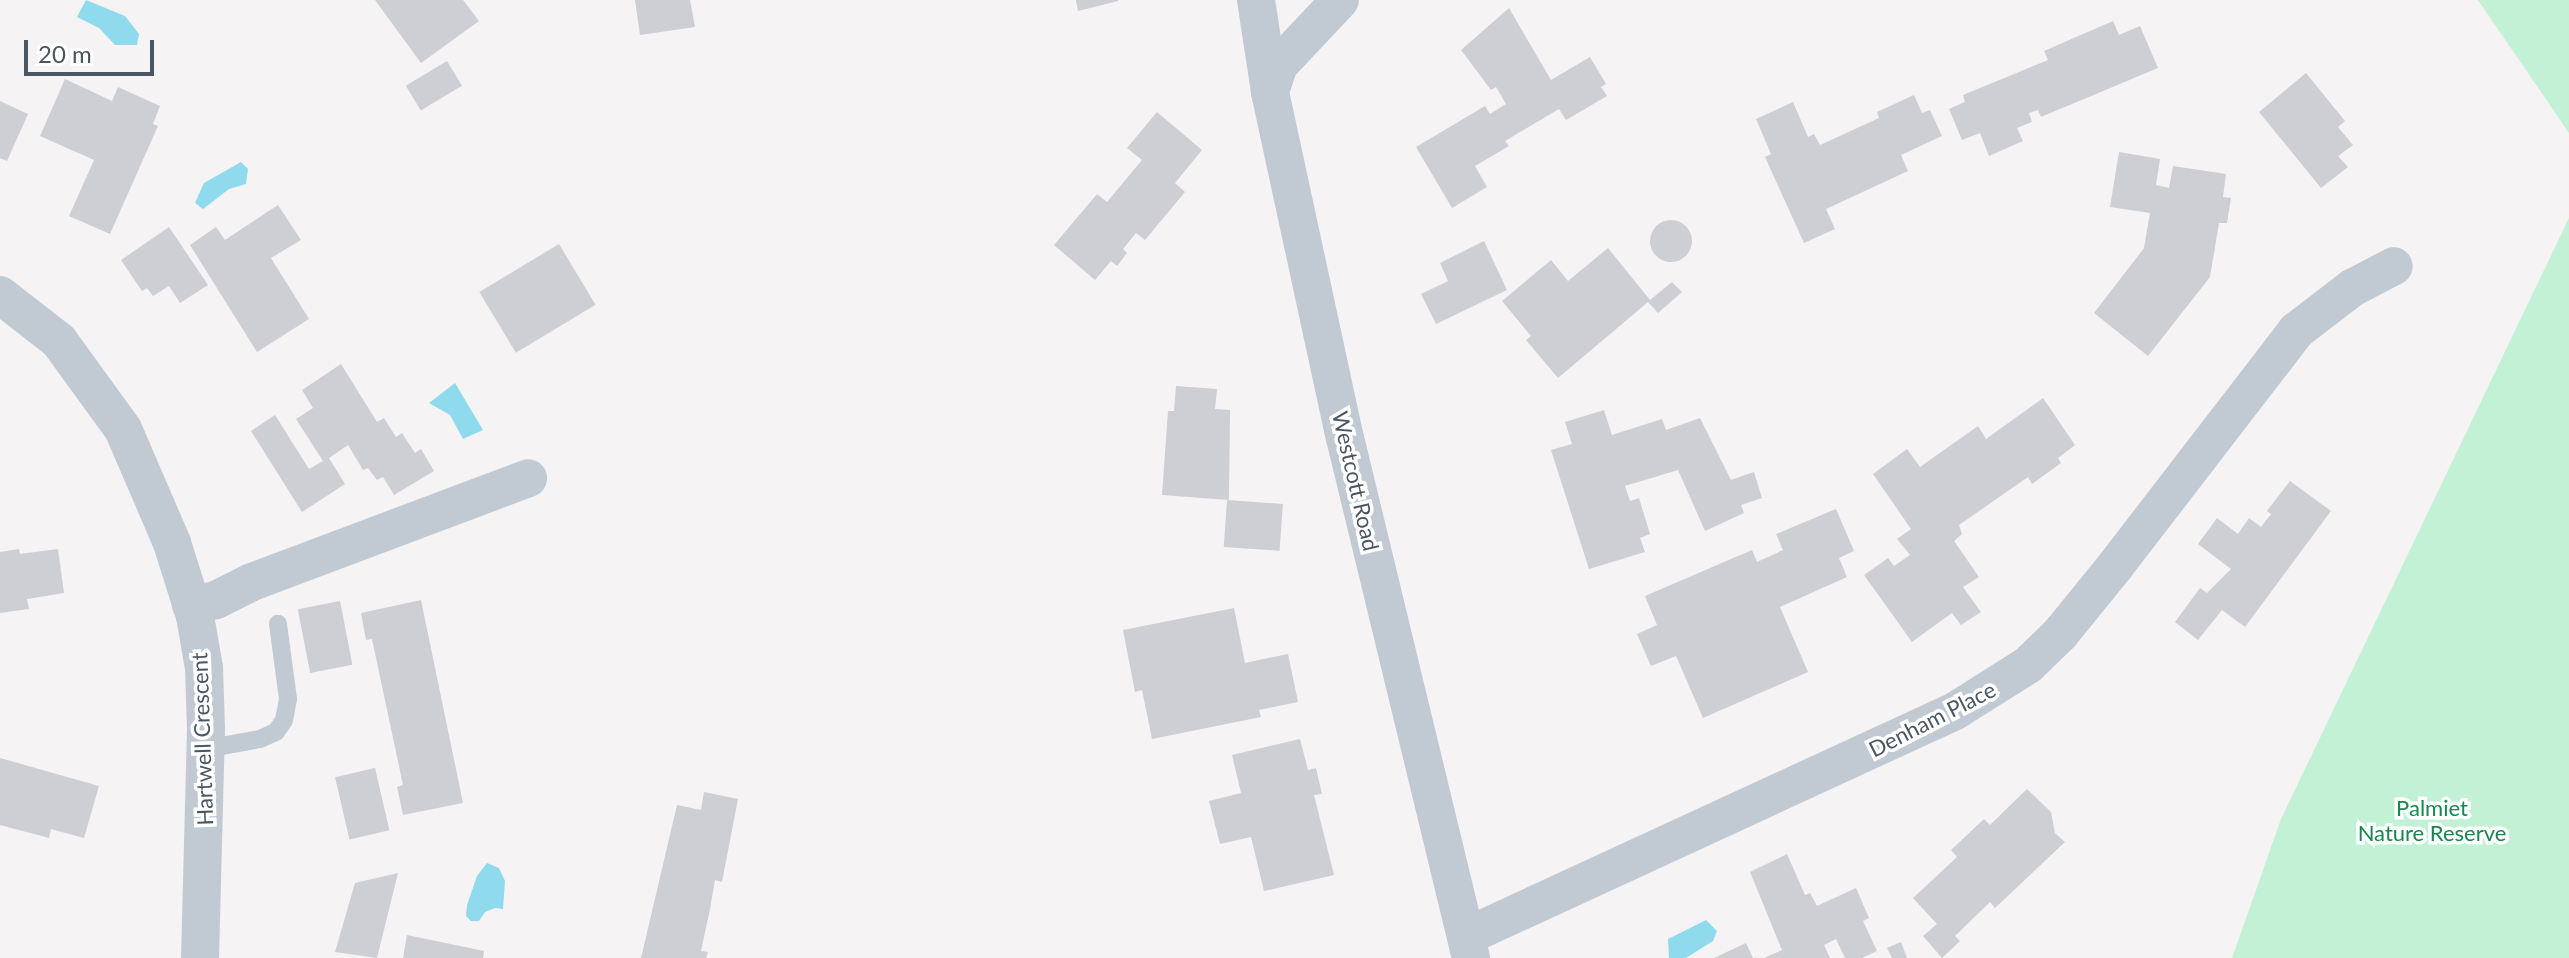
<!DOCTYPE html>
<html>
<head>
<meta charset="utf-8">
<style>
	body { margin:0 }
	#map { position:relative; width:2569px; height:958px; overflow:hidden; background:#f5f3f3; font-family:Lato,sans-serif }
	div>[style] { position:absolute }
	.green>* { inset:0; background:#c3f1d5 }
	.water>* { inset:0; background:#90daee }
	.building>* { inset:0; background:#cdcfd5; transform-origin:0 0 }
	.round { border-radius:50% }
	.lane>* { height:18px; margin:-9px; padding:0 9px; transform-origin:9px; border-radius:9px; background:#c1cad2 }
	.street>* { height:38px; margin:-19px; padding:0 19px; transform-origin:19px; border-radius:19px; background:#c1cad2 }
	span { translate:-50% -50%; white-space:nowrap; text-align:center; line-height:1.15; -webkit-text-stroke:7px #fff; paint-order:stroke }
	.street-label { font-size:22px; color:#4a5661 }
	.park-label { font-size:22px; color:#17864f }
	.scale { position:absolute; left:24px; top:40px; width:130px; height:36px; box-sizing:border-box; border:4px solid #4a5661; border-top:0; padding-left:10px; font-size:24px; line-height:28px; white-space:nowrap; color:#4a5661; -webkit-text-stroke:6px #fff; paint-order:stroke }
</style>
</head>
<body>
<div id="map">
	<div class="green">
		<i style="clip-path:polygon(2478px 0,2569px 0,2569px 133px)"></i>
		<i style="clip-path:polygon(2569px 218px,2569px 958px,2232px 958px,2281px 819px)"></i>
	</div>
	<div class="water">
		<i style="clip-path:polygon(86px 0,125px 16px,139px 34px,137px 45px,115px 45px,99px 28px,77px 17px)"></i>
		<i style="clip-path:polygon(241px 162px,248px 169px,246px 184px,229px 189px,203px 209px,195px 203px,204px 183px)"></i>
		<i style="clip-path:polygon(455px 383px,483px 430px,463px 439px,450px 415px,429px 403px)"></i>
		<i style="clip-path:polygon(487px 863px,499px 868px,505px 881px,503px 909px,495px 908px,485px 912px,479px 921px,471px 921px,466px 916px,467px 905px,477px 876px)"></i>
		<i style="clip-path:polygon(1706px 920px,1717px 931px,1713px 941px,1686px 958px,1669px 958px,1668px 939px)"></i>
	</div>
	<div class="building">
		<i style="clip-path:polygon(375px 0,463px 0,479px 21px,421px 63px)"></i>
		<i style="clip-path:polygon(635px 0,690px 0,695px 27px,640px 35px)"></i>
		<i style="clip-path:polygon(1076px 0,1118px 0,1118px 1px,1078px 11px)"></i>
		<i style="clip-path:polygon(1509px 8px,1551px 80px,1590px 57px,1606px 84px,1601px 87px,1607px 96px,1566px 120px,1559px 109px,1505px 141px,1509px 146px,1475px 166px,1487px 187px,1452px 208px,1416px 147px,1485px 106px,1490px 114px,1506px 104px,1496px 87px,1491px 90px,1461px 50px)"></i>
		<i style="clip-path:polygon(2113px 21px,2119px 35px,2140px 26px,2158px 68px,2041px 117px,2038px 110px,2029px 113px,2032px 122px,2017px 128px,2023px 141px,1989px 156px,1980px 133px,1962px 140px,1949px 109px,1965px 102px,1963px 95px,2048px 60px,2044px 51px)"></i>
		<i style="left:447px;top:61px;width:29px;height:48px;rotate:59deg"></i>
		<i style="clip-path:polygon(2306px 73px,2345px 121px,2338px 127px,2353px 145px,2338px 156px,2348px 167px,2321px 188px,2259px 112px)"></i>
		<i style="clip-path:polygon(65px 79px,112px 101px,118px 87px,160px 106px,153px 124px,158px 126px,110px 234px,69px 216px,94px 160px,40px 136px)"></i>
		<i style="clip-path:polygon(1914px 95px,1922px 113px,1930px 110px,1942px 136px,1901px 155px,1908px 171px,1826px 209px,1835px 229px,1804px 243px,1765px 157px,1771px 154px,1756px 119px,1793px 102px,1808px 137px,1814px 134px,1820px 145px,1879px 118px,1877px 112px)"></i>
		<i style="clip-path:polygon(0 101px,28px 114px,7px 161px,0 158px)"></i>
		<i style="clip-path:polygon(1157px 112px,1202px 150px,1175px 183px,1185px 192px,1145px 240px,1136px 233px,1123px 249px,1127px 253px,1117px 266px,1111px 261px,1095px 280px,1054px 245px,1097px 194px,1107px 202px,1142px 160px,1127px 148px)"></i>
		<i style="clip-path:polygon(2119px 152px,2160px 159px,2156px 185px,2169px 188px,2173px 166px,2226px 174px,2223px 197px,2231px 198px,2227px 223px,2219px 223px,2210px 277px,2148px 356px,2094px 313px,2144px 248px,2150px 213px,2110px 207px)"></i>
		<i style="clip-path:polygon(278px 205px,301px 240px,271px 258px,309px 319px,257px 352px,190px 245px,216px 227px,225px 240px)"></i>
		<i class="round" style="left:1650px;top:220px;width:42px;height:42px"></i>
		<i style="clip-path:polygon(169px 227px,208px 285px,180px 303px,169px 286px,153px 296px,147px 288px,142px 291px,121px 260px)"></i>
		<i style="clip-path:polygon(1484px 241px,1507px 290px,1436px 324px,1421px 294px,1448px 281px,1440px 263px)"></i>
		<i style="left:559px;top:244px;width:71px;height:93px;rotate:59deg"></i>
		<i style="clip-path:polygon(1608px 248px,1650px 300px,1672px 282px,1682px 292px,1658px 313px,1648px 302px,1558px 378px,1526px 340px,1531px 336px,1502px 301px,1551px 260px,1568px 281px)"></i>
		<i style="clip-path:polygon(341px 364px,377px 422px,384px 418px,396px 437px,402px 433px,415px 453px,421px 449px,434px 471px,394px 495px,383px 477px,377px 480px,368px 468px,363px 470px,348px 445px,329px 458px,345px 484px,302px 512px,251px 431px,275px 415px,309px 469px,323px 461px,296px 419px,313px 408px,302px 390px)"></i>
		<i style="clip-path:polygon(1176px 386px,1217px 389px,1215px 409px,1230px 410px,1229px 500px,1162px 495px,1168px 411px,1174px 411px)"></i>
		<i style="clip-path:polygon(2043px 398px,2075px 445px,2058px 458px,2061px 463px,2032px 484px,2028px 477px,1959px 525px,1962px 534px,1954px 541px,1979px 577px,1963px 587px,1981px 612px,1961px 625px,1952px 613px,1912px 642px,1864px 575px,1888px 558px,1894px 566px,1910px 555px,1897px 539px,1911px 529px,1873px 474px,1907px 449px,1920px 467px,1978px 426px,1986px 439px)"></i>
		<i style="clip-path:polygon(1604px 410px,1612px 435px,1662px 419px,1666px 430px,1700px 418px,1731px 480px,1754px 472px,1762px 498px,1741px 505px,1744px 513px,1705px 531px,1678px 470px,1625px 486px,1630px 501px,1639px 498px,1650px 534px,1640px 538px,1645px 552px,1589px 569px,1551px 450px,1572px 444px,1565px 422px)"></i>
		<i style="clip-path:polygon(2290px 481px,2331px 511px,2245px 627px,2222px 610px,2198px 640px,2175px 622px,2200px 588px,2207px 593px,2231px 569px,2198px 544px,2217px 518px,2238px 534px,2249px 518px,2261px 527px,2271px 514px,2267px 511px)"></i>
		<i style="left:1227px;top:500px;width:56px;height:47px;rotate:4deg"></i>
		<i style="clip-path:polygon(1836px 509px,1854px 551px,1839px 558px,1847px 577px,1780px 607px,1808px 672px,1703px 718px,1676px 656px,1651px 666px,1637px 634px,1657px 625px,1645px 596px,1752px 550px,1757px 562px,1783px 550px,1776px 534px)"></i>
		<i style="clip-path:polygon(19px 549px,20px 554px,58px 549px,64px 593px,27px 599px,29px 609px,0 613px,0 552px)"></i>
		<i style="clip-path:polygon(421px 600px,463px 803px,403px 815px,397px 787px,403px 785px,372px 639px,366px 640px,361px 613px)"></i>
		<i style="left:340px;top:601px;width:65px;height:43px;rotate:79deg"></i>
		<i style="clip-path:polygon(1234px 608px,1245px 663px,1288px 654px,1298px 702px,1259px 710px,1261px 717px,1152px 739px,1142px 690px,1135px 692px,1123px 630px)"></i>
		<i style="clip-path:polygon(1300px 739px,1308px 770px,1316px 768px,1322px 794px,1314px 795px,1334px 875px,1264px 891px,1251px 837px,1220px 844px,1209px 801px,1241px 793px,1232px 755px)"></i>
		<i style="clip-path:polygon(0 758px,99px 786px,84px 838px,51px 829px,49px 838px,0 825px)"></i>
		<i style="left:375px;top:768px;width:64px;height:41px;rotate:77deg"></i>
		<i style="clip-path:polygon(2027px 789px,2051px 812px,2055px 833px,2065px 842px,1995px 908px,1990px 902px,1955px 936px,1960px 941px,1942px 958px,1923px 936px,1937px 924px,1913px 898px,1957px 857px,1951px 850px,1984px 819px,1990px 825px)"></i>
		<i style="clip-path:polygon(704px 792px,738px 799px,722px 882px,715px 880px,710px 909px,701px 951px,708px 952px,706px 958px,641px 958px,677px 805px,701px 810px)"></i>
		<i style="clip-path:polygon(1787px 854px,1805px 895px,1810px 893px,1817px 906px,1856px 888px,1869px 918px,1863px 921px,1877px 951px,1862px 958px,1845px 958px,1836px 939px,1824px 945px,1830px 958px,1764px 958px,1782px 950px,1750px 872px)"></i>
		<i style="clip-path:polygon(398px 873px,377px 958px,335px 952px,355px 883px)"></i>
		<i style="clip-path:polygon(407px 935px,484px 951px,483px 958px,403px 958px)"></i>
		<i style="clip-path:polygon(1901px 942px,1907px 958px,1892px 958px,1887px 948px)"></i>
		<i style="clip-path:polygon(1746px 943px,1753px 958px,1714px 958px)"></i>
	</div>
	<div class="lane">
		<i style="left:205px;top:749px;width:56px;rotate:-10.3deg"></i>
		<i style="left:260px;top:739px;width:17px;rotate:-24deg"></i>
		<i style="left:276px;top:732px;width:14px;rotate:-56deg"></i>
		<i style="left:284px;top:720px;width:21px;rotate:-79deg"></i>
		<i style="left:288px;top:699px;width:76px;rotate:-97.6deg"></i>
	</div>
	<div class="street">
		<i style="left:1256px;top:0;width:93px;rotate:81.3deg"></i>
		<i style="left:1270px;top:92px;width:354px;rotate:77.8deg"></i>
		<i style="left:1345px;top:438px;width:535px;rotate:76.38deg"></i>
		<i style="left:1270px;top:92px;width:28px;rotate:-72deg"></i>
		<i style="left:1279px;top:65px;width:89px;rotate:-46.8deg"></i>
		<i style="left:0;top:295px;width:75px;rotate:37.9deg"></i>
		<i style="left:59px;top:341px;width:109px;rotate:54deg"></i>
		<i style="left:123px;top:429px;width:124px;rotate:66.7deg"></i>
		<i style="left:172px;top:543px;width:77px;rotate:72.5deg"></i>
		<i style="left:195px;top:616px;width:53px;rotate:80.2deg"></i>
		<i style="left:204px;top:668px;width:61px;rotate:88.1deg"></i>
		<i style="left:206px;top:729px;width:229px;rotate:91.5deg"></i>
		<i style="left:191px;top:605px;width:25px;rotate:-11deg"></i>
		<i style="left:216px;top:600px;width:40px;rotate:-26.6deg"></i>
		<i style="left:252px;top:582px;width:295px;rotate:-20.6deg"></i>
		<i style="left:1467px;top:936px;width:537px;rotate:-24.75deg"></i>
		<i style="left:1955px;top:711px;width:86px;rotate:-32.2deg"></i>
		<i style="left:2028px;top:665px;width:45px;rotate:-44.1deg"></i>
		<i style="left:2060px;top:634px;width:89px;rotate:-50.9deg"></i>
		<i style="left:2116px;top:565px;width:295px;rotate:-52.4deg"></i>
		<i style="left:2296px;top:331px;width:71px;rotate:-37.5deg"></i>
		<i style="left:2352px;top:288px;width:47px;rotate:-27.6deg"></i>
	</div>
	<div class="street-label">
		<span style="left:1356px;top:481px;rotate:77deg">Westcott Road</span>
		<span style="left:1932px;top:719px;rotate:-27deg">Denham Place</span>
		<span style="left:202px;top:739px;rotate:-92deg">Hartwell Crescent</span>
	</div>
	<div class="park-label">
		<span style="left:2432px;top:820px">Palmiet<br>Nature Reserve</span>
	</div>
	<div class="scale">20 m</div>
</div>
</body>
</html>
